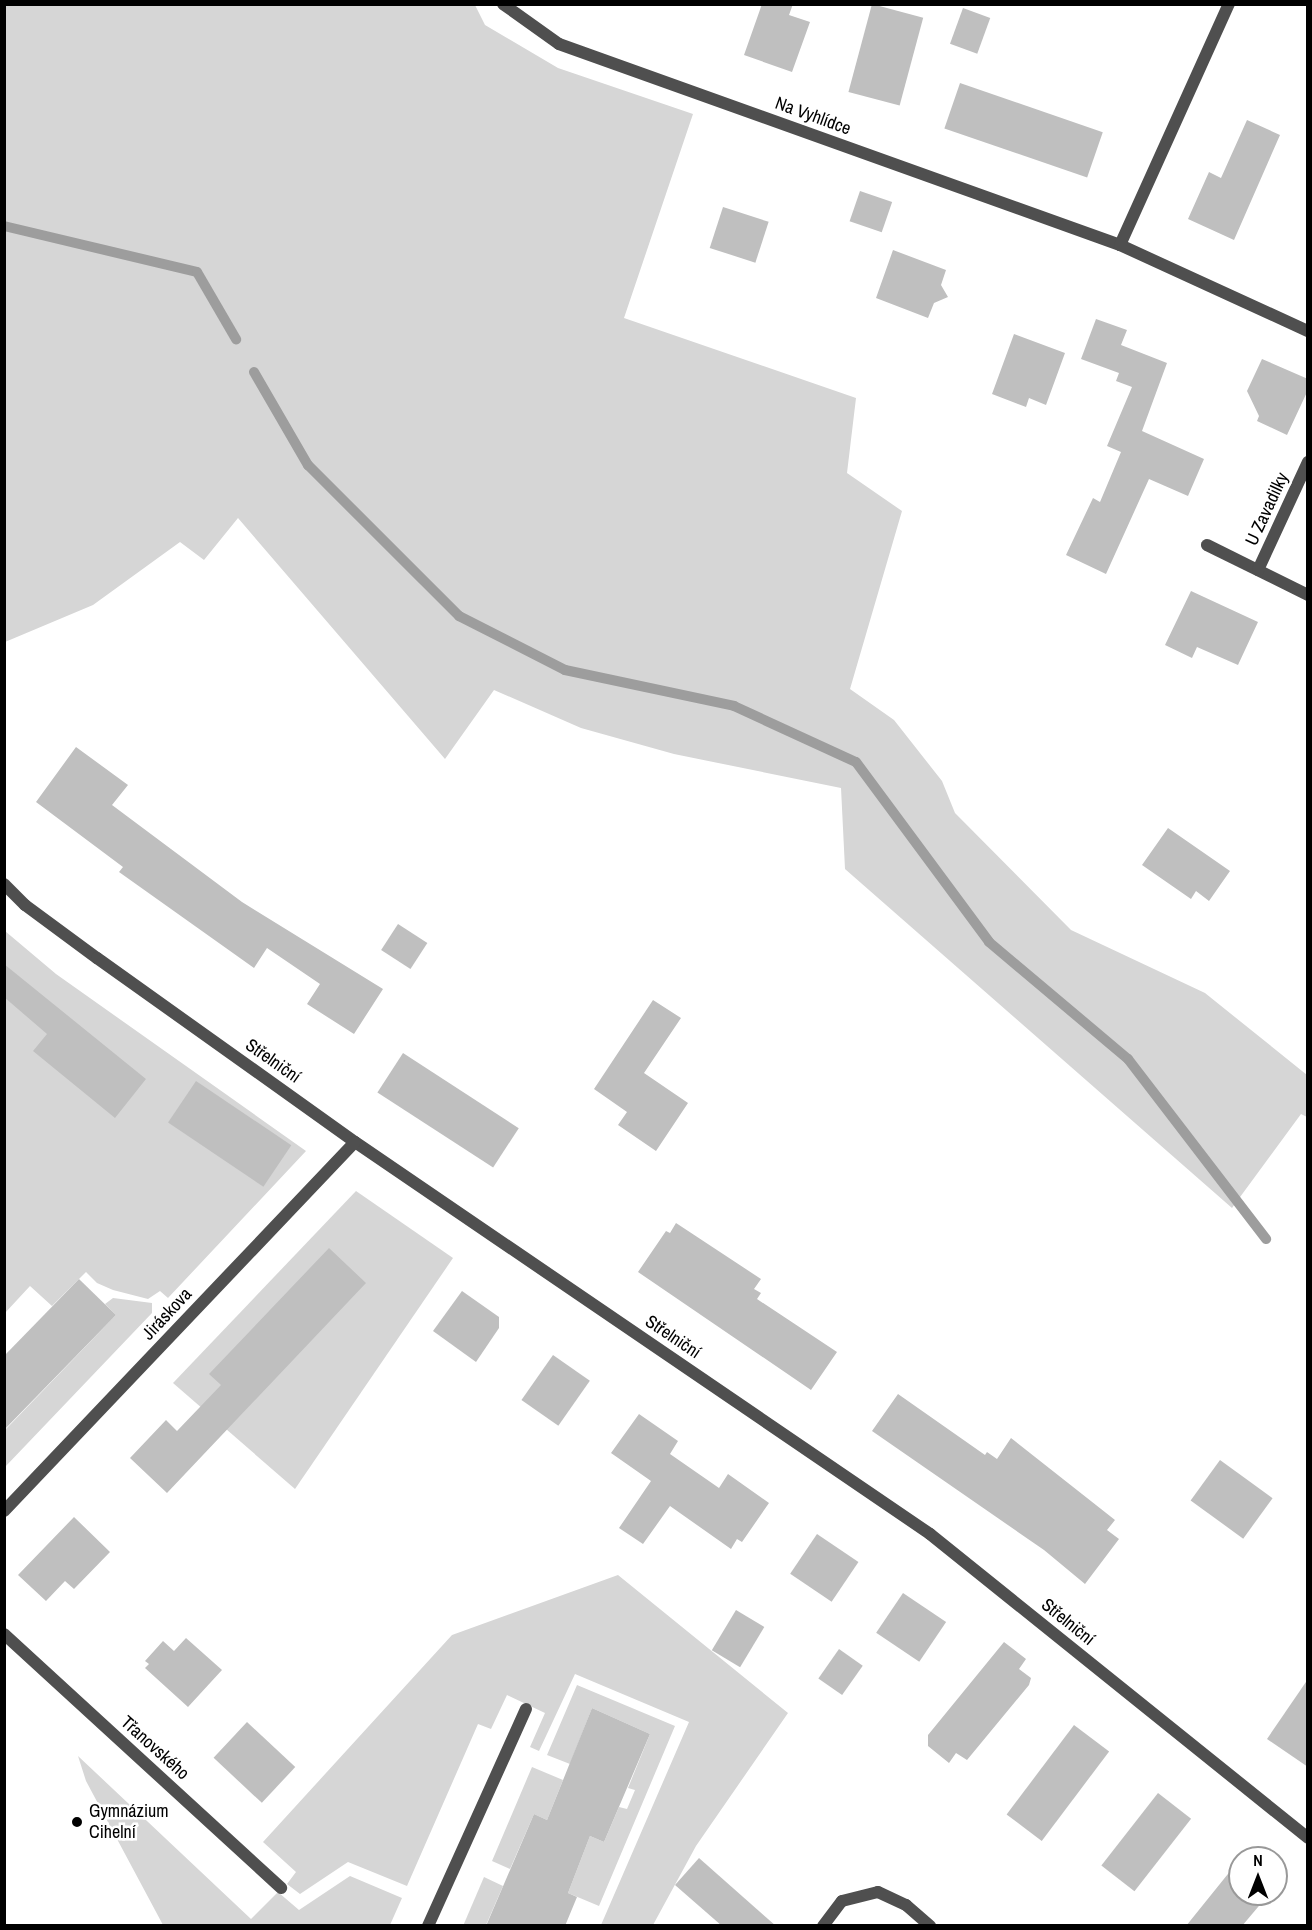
<!DOCTYPE html>
<html>
<head>
<meta charset="utf-8">
<style>
	body { margin:0 }
	#map { position:relative; width:1312px; height:1930px; overflow:hidden; background:#fff; font-family:"Archivo Narrow",sans-serif }
	div>[style] { position:absolute }
	.green>* { inset:0; background:#d6d6d6 }
	.stream>* { height:10px; margin:-5px; padding:0 5px; transform-origin:5px; border-radius:5px; background:#9d9d9d }
	.building>* { inset:0; background:#bfbfbf; transform-origin:0 0 }
	.lane>* { height:12px; margin:-6px; padding:0 6px; transform-origin:6px; border-radius:6px; background:#4f4f4f }
	.street>* { height:12px; margin:-6px; padding:0 6px; transform-origin:6px; border-radius:6px; background:#4f4f4f }
	.dots>* { width:16px; height:16px; translate:-50% -50%; box-sizing:border-box; border:3px solid #fff; border-radius:50% }
	span { translate:-50% -50%; white-space:nowrap; text-align:center; line-height:1.15; -webkit-text-stroke:5px #fff; paint-order:stroke }
	.street-label { font-size:18px; color:#000 }
	.poi-label { font-size:18px; color:#000 }
	.left { translate:0 -50%; text-align:left }
	.frame { position:absolute; inset:0; border:6px solid #000; pointer-events:none }
	.north { position:absolute; left:1228px; top:1846px; width:60px; height:60px; box-sizing:border-box; background:#fff; border:2px solid #999; border-radius:50%; rotate:0deg; font-size:16px; font-weight:700; line-height:24px; text-align:center; color:#000 }
	.north::after { content:''; display:block; margin:auto; width:21px; height:27px; background:#000; clip-path:polygon(50% 0,100% 100%,50% 72%,0 100%) }
</style>
</head>
<body>
<div id="map">
	<div class="green">
		<i style="clip-path:polygon(5px 4px,475px 5px,485px 25px,558px 68px,693px 114px,624px 318px,856px 398px,847px 473px,902px 511px,850px 689px,894px 720px,942px 781px,955px 813px,1071px 930px,1205px 993px,1307px 1075px,1307px 1117px,1301px 1114px,1232px 1208px,845px 869px,841px 788px,674px 754px,581px 728px,494px 690px,445px 759px,238px 518px,204px 560px,180px 542px,93px 605px,5px 642px)"></i>
		<i style="clip-path:polygon(5px 931px,56px 974px,306px 1151px,168px 1298px,160px 1291px,148px 1299px,113px 1290px,97px 1283px,86px 1272px,52px 1306px,30px 1286px,5px 1313px)"></i>
		<i style="clip-path:polygon(356px 1191px,453px 1258px,295px 1489px,173px 1383px)"></i>
		<i style="clip-path:polygon(113px 1298px,152px 1303px,152px 1313px,5px 1467px,5px 1430px,116px 1315px,105px 1304px)"></i>
		<i style="clip-path:polygon(618px 1575px,788px 1713px,696px 1846px,653px 1925px,601px 1925px,689px 1722px,575px 1674px,539px 1751px,530px 1747px,545px 1713px,507px 1695px,491px 1729px,478px 1724px,407px 1886px,348px 1862px,300px 1894px,287px 1884px,296px 1872px,263px 1842px,452px 1635px)"></i>
		<i style="clip-path:polygon(577px 1685px,675px 1726px,599px 1906px,568px 1893px,590px 1836px,604px 1842px,619px 1807px,627px 1809px,635px 1790px,628px 1788px,650px 1734px,592px 1708px,570px 1764px,547px 1755px)"></i>
		<i style="clip-path:polygon(78px 1756px,251px 1919px,278px 1892px,299px 1910px,350px 1876px,402px 1898px,390px 1925px,163px 1925px,86px 1781px)"></i>
		<i style="clip-path:polygon(532px 1767px,563px 1780px,547px 1820px,534px 1814px,510px 1869px,492px 1861px)"></i>
		<i style="clip-path:polygon(484px 1877px,503px 1886px,486px 1925px,463px 1926px)"></i>
	</div>
	<div class="stream">
		<i style="left:4px;top:226px;width:198px;rotate:13.4deg"></i>
		<i style="left:197px;top:272px;width:78px;rotate:59.8deg"></i>
		<i style="left:254px;top:372px;width:108px;rotate:59.9deg"></i>
		<i style="left:308px;top:465px;width:214px;rotate:45deg"></i>
		<i style="left:459px;top:616px;width:119px;rotate:27deg"></i>
		<i style="left:565px;top:670px;width:173px;rotate:12deg"></i>
		<i style="left:734px;top:706px;width:134px;rotate:24.7deg"></i>
		<i style="left:856px;top:762px;width:224px;rotate:53.5deg"></i>
		<i style="left:989px;top:942px;width:182px;rotate:40.1deg"></i>
		<i style="left:1128px;top:1059px;width:227px;rotate:52.5deg"></i>
	</div>
	<div class="building">
		<i style="clip-path:polygon(762px 4px,793px 4px,789px 15px,810px 22px,792px 72px,744px 55px)"></i>
		<i style="left:872px;top:4px;width:53px;height:91px;rotate:15deg"></i>
		<i style="left:963px;top:8px;width:29px;height:38px;rotate:20deg"></i>
		<i style="left:960px;top:83px;width:151px;height:48px;rotate:19deg"></i>
		<i style="clip-path:polygon(1247px 120px,1280px 135px,1234px 240px,1188px 219px,1209px 172px,1221px 178px)"></i>
		<i style="left:860px;top:191px;width:34px;height:32px;rotate:19deg"></i>
		<i style="left:723px;top:207px;width:48px;height:43px;rotate:18deg"></i>
		<i style="clip-path:polygon(893px 250px,946px 270px,941px 285px,948px 297px,934px 303px,928px 318px,876px 298px)"></i>
		<i style="clip-path:polygon(1096px 319px,1127px 330px,1121px 345px,1167px 363px,1142px 431px,1204px 459px,1188px 496px,1149px 479px,1106px 574px,1066px 555px,1093px 498px,1100px 502px,1121px 452px,1107px 446px,1132px 387px,1116px 381px,1119px 373px,1081px 359px)"></i>
		<i style="clip-path:polygon(1014px 334px,1065px 353px,1046px 405px,1029px 398px,1026px 407px,992px 394px)"></i>
		<i style="clip-path:polygon(1262px 359px,1308px 379px,1308px 390px,1287px 435px,1257px 421px,1259px 416px,1247px 391px)"></i>
		<i style="clip-path:polygon(1191px 591px,1258px 622px,1238px 665px,1197px 647px,1192px 658px,1165px 645px)"></i>
		<i style="clip-path:polygon(76px 747px,128px 785px,112px 805px,242px 902px,383px 989px,354px 1034px,307px 1004px,320px 984px,267px 948px,254px 968px,119px 872px,123px 867px,36px 802px)"></i>
		<i style="clip-path:polygon(1168px 828px,1230px 871px,1209px 901px,1196px 891px,1191px 899px,1142px 865px)"></i>
		<i style="left:398px;top:924px;width:35px;height:31px;rotate:33deg"></i>
		<i style="clip-path:polygon(4px 964px,146px 1079px,115px 1118px,33px 1051px,47px 1034px,4px 997px)"></i>
		<i style="clip-path:polygon(653px 1000px,681px 1018px,644px 1073px,688px 1103px,656px 1151px,618px 1125px,627px 1112px,594px 1089px)"></i>
		<i style="left:403px;top:1053px;width:138px;height:47px;rotate:33deg"></i>
		<i style="left:196px;top:1081px;width:115px;height:50px;rotate:34deg"></i>
		<i style="clip-path:polygon(676px 1223px,761px 1279px,754px 1289px,761px 1293px,757px 1299px,837px 1352px,811px 1390px,638px 1272px,666px 1231px,670px 1233px)"></i>
		<i style="clip-path:polygon(329px 1248px,366px 1283px,167px 1493px,130px 1458px,166px 1420px,177px 1431px,221px 1385px,209px 1374px)"></i>
		<i style="clip-path:polygon(79px 1279px,116px 1315px,4px 1430px,4px 1356px)"></i>
		<i style="clip-path:polygon(462px 1291px,499px 1317px,499px 1328px,476px 1362px,433px 1331px)"></i>
		<i style="left:553px;top:1355px;width:45px;height:55px;rotate:35deg"></i>
		<i style="clip-path:polygon(898px 1394px,985px 1455px,987px 1452px,997px 1459px,1011px 1438px,1115px 1520px,1107px 1530px,1119px 1539px,1085px 1584px,1044px 1550px,872px 1431px)"></i>
		<i style="clip-path:polygon(639px 1414px,678px 1441px,670px 1454px,719px 1488px,728px 1474px,769px 1503px,742px 1542px,737px 1539px,731px 1549px,670px 1506px,643px 1544px,619px 1528px,651px 1481px,611px 1453px)"></i>
		<i style="left:1220px;top:1460px;width:65px;height:50px;rotate:36deg"></i>
		<i style="clip-path:polygon(74px 1517px,110px 1552px,74px 1589px,65px 1581px,46px 1601px,18px 1575px)"></i>
		<i style="left:817px;top:1534px;width:50px;height:48px;rotate:34deg"></i>
		<i style="left:903px;top:1593px;width:52px;height:48px;rotate:34deg"></i>
		<i style="left:736px;top:1610px;width:33px;height:47px;rotate:31deg"></i>
		<i style="clip-path:polygon(186px 1638px,222px 1670px,188px 1707px,145px 1668px,149px 1664px,145px 1661px,163px 1641px,174px 1651px)"></i>
		<i style="clip-path:polygon(1004px 1642px,1026px 1659px,1019px 1669px,1031px 1678px,1029px 1685px,967px 1760px,956px 1753px,949px 1763px,928px 1746px,928px 1735px)"></i>
		<i style="left:839px;top:1649px;width:29px;height:36px;rotate:35deg"></i>
		<i style="clip-path:polygon(1308px 1679px,1308px 1767px,1267px 1739px)"></i>
		<i style="clip-path:polygon(592px 1708px,650px 1734px,604px 1842px,590px 1836px,568px 1893px,577px 1897px,565px 1926px,486px 1926px,534px 1814px,547px 1820px)"></i>
		<i style="left:247px;top:1722px;width:66px;height:49px;rotate:43deg"></i>
		<i style="left:1074px;top:1725px;width:44px;height:112px;rotate:37deg"></i>
		<i style="left:1158px;top:1793px;width:42px;height:92px;rotate:38deg"></i>
		<i style="clip-path:polygon(699px 1858px,776px 1926px,722px 1926px,675px 1885px)"></i>
		<i style="clip-path:polygon(1240px 1859px,1240px 1894px,1269px 1894px,1242px 1926px,1186px 1926px)"></i>
	</div>
	<div class="lane">
		<i style="left:428px;top:1926px;width:238px;rotate:-65.7deg"></i>
		<i style="left:823px;top:1926px;width:31px;rotate:-53deg"></i>
		<i style="left:842px;top:1901px;width:37px;rotate:-14deg"></i>
		<i style="left:878px;top:1892px;width:31px;rotate:25deg"></i>
		<i style="left:906px;top:1905px;width:32px;rotate:41deg"></i>
	</div>
	<div class="street">
		<i style="left:503px;top:4px;width:69px;rotate:35.5deg"></i>
		<i style="left:559px;top:44px;width:596px;rotate:19.71deg"></i>
		<i style="left:1120px;top:245px;width:207px;rotate:24.6deg"></i>
		<i style="left:1120px;top:245px;width:265px;rotate:-65.7deg"></i>
		<i style="left:1207px;top:545px;width:113px;rotate:26.3deg"></i>
		<i style="left:1258px;top:570px;width:119px;rotate:-65.2deg"></i>
		<i style="left:4px;top:884px;width:30px;rotate:45deg"></i>
		<i style="left:25px;top:905px;width:89px;rotate:36.4deg"></i>
		<i style="left:97px;top:958px;width:317px;rotate:35.5deg"></i>
		<i style="left:355px;top:1142px;width:696px;rotate:34.28deg"></i>
		<i style="left:930px;top:1534px;width:485px;rotate:38.8deg"></i>
		<i style="left:4px;top:1511px;width:509px;rotate:-46.43deg"></i>
		<i style="left:4px;top:1634px;width:376px;rotate:42.5deg"></i>
	</div>
	<div class="dots">
		<i style="left:77px;top:1822px;background:#000"></i>
	</div>
	<div class="street-label">
		<span style="left:813px;top:116px;rotate:20deg">Na Vyhlídce</span>
		<span style="left:1267px;top:509px;rotate:-65deg">U Zavadilky</span>
		<span style="left:273px;top:1061px;rotate:35deg">Střelniční</span>
		<span style="left:167px;top:1314px;rotate:-47deg">Jiráskova</span>
		<span style="left:673px;top:1337px;rotate:34deg">Střelniční</span>
		<span style="left:1068px;top:1622px;rotate:39deg">Střelniční</span>
		<span style="left:155px;top:1748px;rotate:42deg">Třanovského</span>
	</div>
	<div class="poi-label">
		<span class="left" style="left:89px;top:1822px">Gymnázium<br>Cihelní</span>
	</div>
	<div class="frame"></div>
	<div class="north">N</div>
</div>
</body>
</html>
